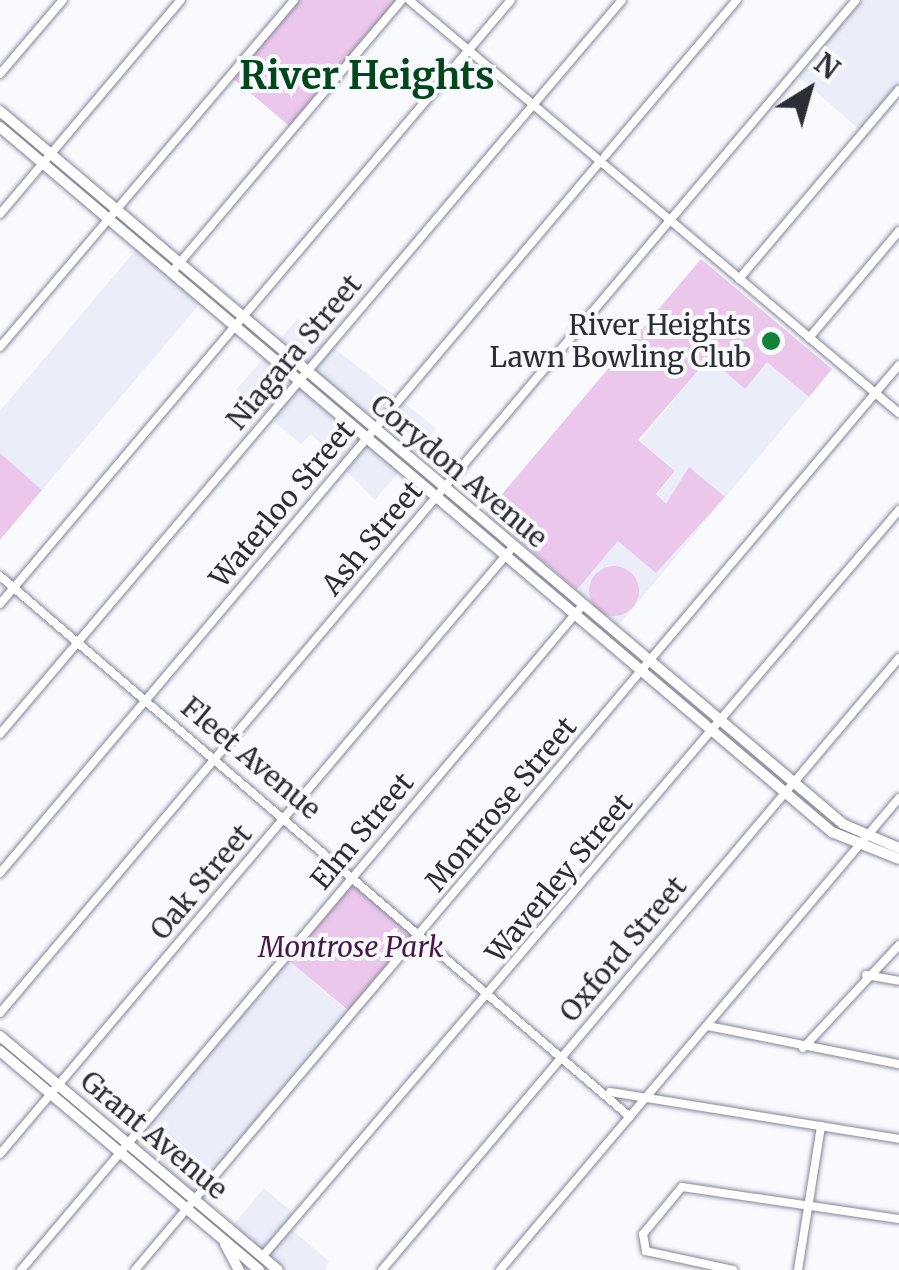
<!DOCTYPE html>
<html>
<head>
<meta charset="utf-8">
<style>
	body { margin:0 }
	#map { position:relative; width:899px; height:1270px; overflow:hidden; background:#f9fafe; font-family:Merriweather,serif }
	div>[style] { position:absolute }
	.built>* { inset:0; background:#ebeef9; transform-origin:0 0 }
	.green>* { inset:0; background:#ebc7ec; transform-origin:0 0 }
	.round { border-radius:50% }
	.roads { filter:drop-shadow(0 0 2px #828698) drop-shadow(0 0 2px #828698) }
	.minor>* { height:8px; margin:-4px; padding:0 4px; transform-origin:4px; border-radius:4px; background:#fff }
	.major>* { height:10px; margin:-5px; padding:0 5px; transform-origin:5px; border-radius:5px; background:#fff }
	.dots>* { width:28px; height:28px; translate:-50% -50%; box-sizing:border-box; border:5px solid #f9fafe; border-radius:50% }
	span { translate:-50% -50%; white-space:nowrap; text-align:center; line-height:1.15; -webkit-text-stroke:8px #f9fafe; paint-order:stroke }
	.poi-label { font-size:28px; color:#2c2e35 }
	.right { translate:-100% -50%; text-align:right }
	.street-label { font-size:28px; color:#2c2e35 }
	.park-label { font-size:28px; color:#48184b; font-style:italic }
	.district-label { font-size:38px; color:#00471a; font-weight:700 }
	.north { position:absolute; left:759px; top:40px; width:100px; height:100px; -webkit-text-stroke:8px #f9fafe; paint-order:stroke; rotate:37deg; font-size:28px; font-weight:700; line-height:40px; text-align:center; color:#2c2e35 }
	.north::after { content:''; display:block; margin:auto; width:35px; height:45px; background:#2c2e35; clip-path:polygon(50% 0,100% 100%,50% 72%,0 100%) }
</style>
</head>
<body>
<div id="map">
	<div class="built">
		<i style="clip-path:polygon(862px 0,899px 0,899px 84px,860px 130px,799px 77px)"></i>
		<i style="clip-path:polygon(139px 246px,203px 300px,42px 490px,0 453px,0 411px)"></i>
		<i style="clip-path:polygon(297px 319px,436px 428px,410px 459px,275px 345px)"></i>
		<i style="clip-path:polygon(267px 354px,402px 468px,375px 500px,311px 434px,301px 444px,236px 390px)"></i>
		<i style="clip-path:polygon(709px 358px,745px 389px,767px 362px,832px 369px,619px 625px,577px 591px,676px 471px,640px 441px)"></i>
		<i style="left:285px;top:957px;width:89px;height:245px;rotate:41deg"></i>
		<i style="clip-path:polygon(264px 1188px,299px 1218px,291px 1229px,329px 1261px,325px 1270px,278px 1270px,230px 1229px)"></i>
	</div>
	<div class="green">
		<i style="clip-path:polygon(294px 0,402px 0,293px 129px,230px 76px)"></i>
		<i style="clip-path:polygon(701px 259px,832px 369px,809px 397px,767px 362px,745px 389px,709px 358px,638px 440px,675px 471px,656px 494px,666px 504px,689px 467px,725px 497px,656px 573px,618px 541px,577px 590px,486px 513px)"></i>
		<i style="clip-path:polygon(0 453px,42px 490px,0 540px)"></i>
		<i class="round" style="left:589px;top:566px;width:50px;height:50px"></i>
		<i style="left:355px;top:875px;width:87px;height:108px;rotate:40deg"></i>
	</div>
	<div class="roads">
		<div class="minor">
			<i style="left:409px;top:0;width:641px;rotate:40.13deg"></i>
			<i style="left:0;top:74px;width:97px;rotate:-49.6deg"></i>
			<i style="left:605px;top:156px;width:204px;rotate:-49.8deg"></i>
			<i style="left:0;top:214px;width:280px;rotate:-49.8deg"></i>
			<i style="left:171px;top:273px;width:356px;rotate:-49.8deg"></i>
			<i style="left:739px;top:279px;width:248px;rotate:-49.8deg"></i>
			<i style="left:809px;top:338px;width:140px;rotate:-49.9deg"></i>
			<i style="left:0;top:347px;width:455px;rotate:-49.7deg"></i>
			<i style="left:0;top:576px;width:830px;rotate:40.65deg"></i>
			<i style="left:0;top:604px;width:791px;rotate:-49.77deg"></i>
			<i style="left:0;top:734px;width:962px;rotate:-49.72deg"></i>
			<i style="left:0;top:873px;width:928px;rotate:-49.85deg"></i>
			<i style="left:866px;top:975px;width:34px;rotate:10deg"></i>
			<i style="left:0;top:1013px;width:1326px;rotate:-49.8deg"></i>
			<i style="left:708px;top:1026px;width:195px;rotate:11.3deg"></i>
			<i style="left:803px;top:1048px;width:141px;rotate:-47deg"></i>
			<i style="left:610px;top:1092px;width:293px;rotate:9.2deg"></i>
			<i style="left:0;top:1154px;width:795px;rotate:-49.8deg"></i>
			<i style="left:262px;top:1257px;width:982px;rotate:-49.54deg"></i>
			<i style="left:21px;top:1270px;width:871px;rotate:-49.8deg"></i>
			<i style="left:135px;top:1270px;width:1184px;rotate:-49.83deg"></i>
			<i style="left:382px;top:1270px;width:801px;rotate:-49.81deg"></i>
			<i style="left:500px;top:1270px;width:618px;rotate:-49.79deg"></i>
			<i style="left:733px;top:1270px;width:89px;rotate:-167.7deg"></i>
			<i style="left:646px;top:1251px;width:17px;rotate:-100deg"></i>
			<i style="left:643px;top:1234px;width:61px;rotate:-50.3deg"></i>
			<i style="left:682px;top:1187px;width:219px;rotate:8.4deg"></i>
			<i style="left:798px;top:1270px;width:146px;rotate:-80.9deg"></i>
		</div>
		<div class="major">
			<i style="left:0;top:111px;width:1104px;rotate:40.22deg"></i>
			<i style="left:843px;top:824px;width:61px;rotate:23.2deg"></i>
			<i style="left:0;top:127px;width:1091px;rotate:40.28deg"></i>
			<i style="left:832px;top:832px;width:72px;rotate:21.9deg"></i>
			<i style="left:0;top:1036px;width:363px;rotate:40.1deg"></i>
			<i style="left:0;top:1051px;width:339px;rotate:40.2deg"></i>
			<i style="left:225px;top:1244px;width:30px;rotate:62deg"></i>
		</div>
	</div>
	<div class="dots">
		<i style="left:771px;top:341px;background:#118239"></i>
	</div>
	<div class="poi-label">
		<span class="right" style="left:751px;top:341px">River Heights<br>Lawn Bowling Club</span>
	</div>
	<div class="street-label">
		<span style="left:294px;top:352px;rotate:-50deg">Niagara Street</span>
		<span style="left:459px;top:471px;rotate:40deg">Corydon Avenue</span>
		<span style="left:282px;top:504px;rotate:-50deg">Waterloo Street</span>
		<span style="left:372px;top:538px;rotate:-50deg">Ash Street</span>
		<span style="left:251px;top:758px;rotate:40deg">Fleet Avenue</span>
		<span style="left:501px;top:804px;rotate:-50deg">Montrose Street</span>
		<span style="left:362px;top:831px;rotate:-50deg">Elm Street</span>
		<span style="left:559px;top:878px;rotate:-50deg">Waverley Street</span>
		<span style="left:201px;top:882px;rotate:-50deg">Oak Street</span>
		<span style="left:623px;top:949px;rotate:-50deg">Oxford Street</span>
		<span style="left:154px;top:1135px;rotate:40deg">Grant Avenue</span>
	</div>
	<div class="park-label">
		<span style="left:351px;top:947px">Montrose Park</span>
	</div>
	<div class="district-label">
		<span style="left:367px;top:76px">River Heights</span>
	</div>
	<div class="north">N</div>
</div>
</body>
</html>
